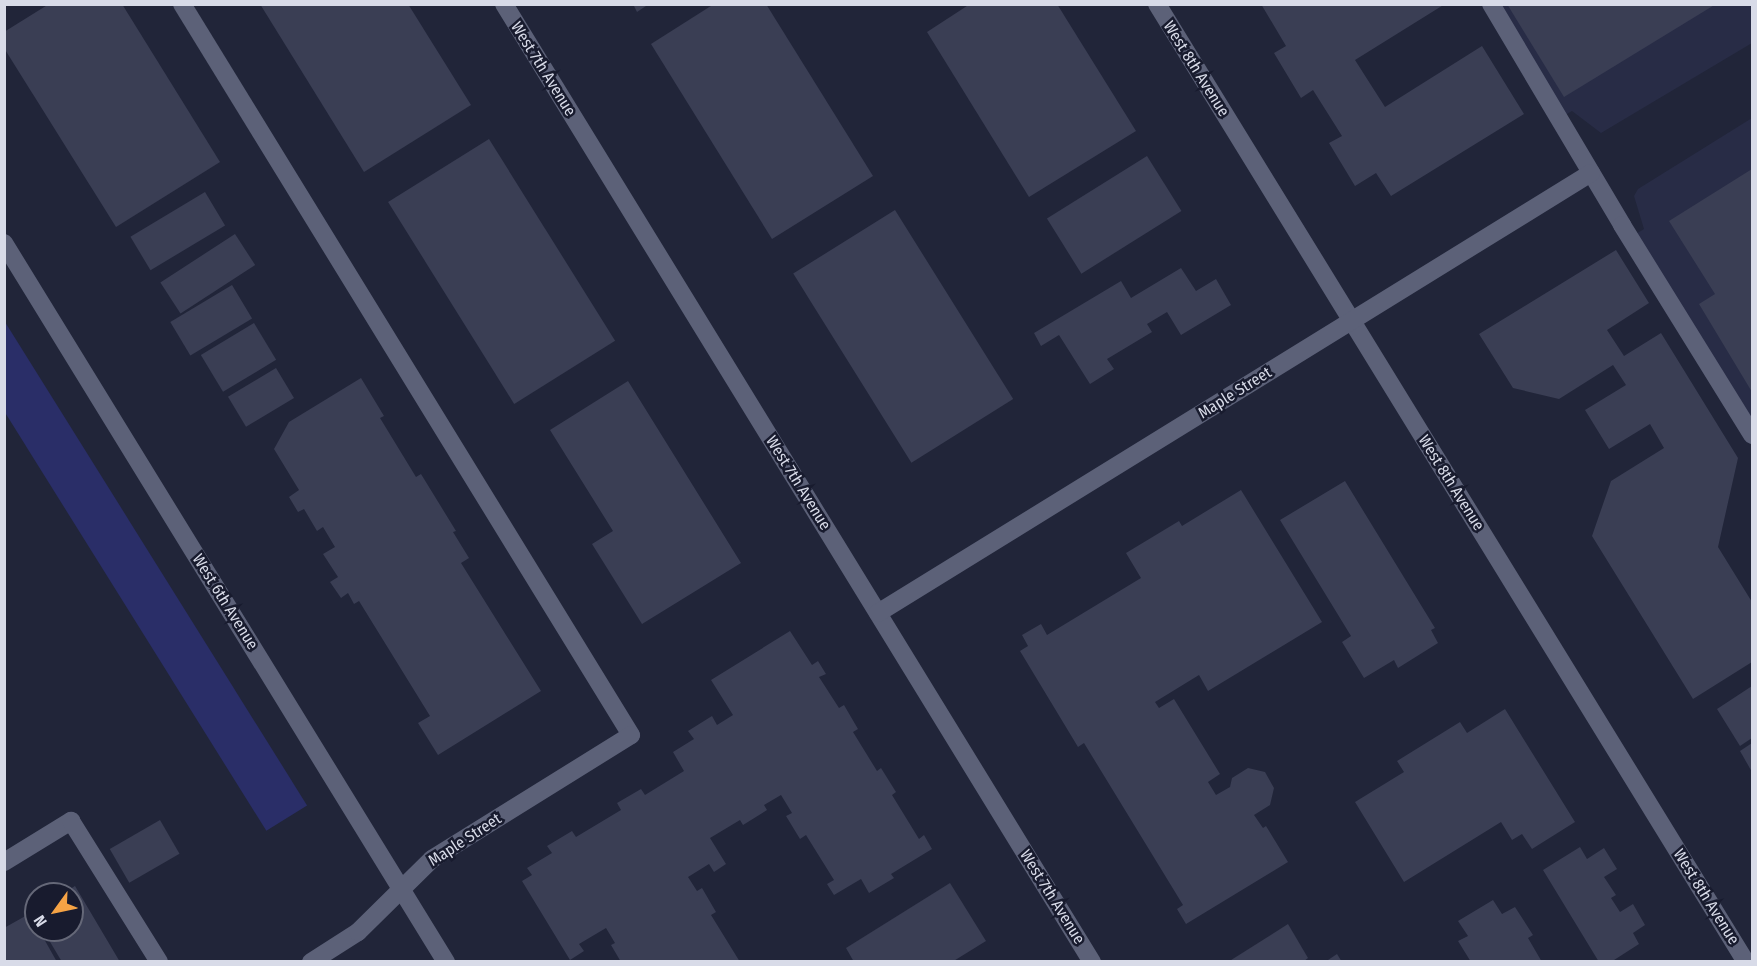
<!DOCTYPE html>
<html>
<head>
<meta charset="utf-8">
<style>
	body { margin:0 }
	#map { position:relative; width:1757px; height:966px; overflow:hidden; background:#212539; font-family:"Fira Sans Condensed",sans-serif }
	div>[style] { position:absolute }
	.built>* { inset:0; background:#282c46 }
	.green>* { inset:0; background:#2a2e68; transform-origin:0 0 }
	.building>* { inset:0; background:#3a3e54; transform-origin:0 0 }
	.lane>* { height:18px; margin:-9px; padding:0 9px; transform-origin:9px; border-radius:9px; background:#5c6178 }
	.street>* { height:18px; margin:-9px; padding:0 9px; transform-origin:9px; border-radius:9px; background:#5c6178 }
	span { translate:-50% -50%; white-space:nowrap; text-align:center; line-height:1.15; -webkit-text-stroke:5px #181b2e; paint-order:stroke }
	.street-label { font-size:16px; color:#d8dbe8 }
	.frame { position:absolute; inset:0; border:6px solid #d8dbe8; pointer-events:none }
	.north { position:absolute; left:24px; top:882px; width:60px; height:60px; box-sizing:border-box; background:#181b2e; border:2px solid #656878; border-radius:50%; rotate:237deg; font-size:16px; font-weight:700; line-height:24px; text-align:center; color:#d8dbe8 }
	.north::after { content:''; display:block; margin:auto; width:21px; height:27px; background:#f5a345; clip-path:polygon(50% 0,100% 100%,50% 72%,0 100%) }
</style>
</head>
<body>
<div id="map">
	<div class="built">
		<i style="clip-path:polygon(1491px 5px,1752px 5px,1752px 43px,1601px 133px,1572px 111px,1560px 118px)"></i>
		<i style="clip-path:polygon(1752px 118px,1752px 435px,1631px 237px,1644px 229px,1634px 196px,1638px 189px)"></i>
	</div>
	<div class="green">
		<i style="left:5px;top:322px;width:570px;height:48px;rotate:58deg"></i>
	</div>
	<div class="building">
		<i style="clip-path:polygon(49px 4px,122px 4px,220px 162px,116px 227px,4px 48px,4px 32px)"></i>
		<i style="clip-path:polygon(260px 4px,408px 4px,471px 105px,364px 172px)"></i>
		<i style="clip-path:polygon(633px 4px,649px 4px,637px 12px)"></i>
		<i style="clip-path:polygon(714px 4px,766px 4px,873px 176px,772px 239px,651px 44px)"></i>
		<i style="clip-path:polygon(970px 4px,1057px 4px,1136px 131px,1029px 197px,927px 32px)"></i>
		<i style="clip-path:polygon(1261px 4px,1445px 4px,1355px 60px,1385px 107px,1482px 46px,1524px 114px,1391px 196px,1376px 173px,1355px 186px,1329px 143px,1342px 136px,1313px 90px,1301px 98px,1274px 53px,1286px 46px)"></i>
		<i style="clip-path:polygon(1507px 4px,1716px 4px,1564px 97px)"></i>
		<i style="left:489px;top:139px;width:238px;height:119px;rotate:58deg"></i>
		<i style="left:1147px;top:156px;width:65px;height:118px;rotate:58deg"></i>
		<i style="clip-path:polygon(1752px 169px,1752px 392px,1699px 304px,1715px 294px,1669px 221px)"></i>
		<i style="left:205px;top:192px;width:39px;height:87px;rotate:59deg"></i>
		<i style="left:895px;top:210px;width:223px;height:120px;rotate:58deg"></i>
		<i style="left:235px;top:234px;width:37px;height:89px;rotate:57deg"></i>
		<i style="clip-path:polygon(1616px 250px,1649px 303px,1607px 330px,1624px 356px,1661px 333px,1738px 458px,1718px 547px,1752px 602px,1752px 662px,1693px 699px,1592px 536px,1611px 481px,1664px 448px,1650px 424px,1609px 449px,1585px 410px,1626px 385px,1613px 365px,1559px 399px,1513px 388px,1479px 334px)"></i>
		<i style="clip-path:polygon(1181px 268px,1196px 291px,1216px 279px,1231px 305px,1181px 335px,1167px 312px,1147px 324px,1152px 332px,1107px 359px,1114px 369px,1090px 384px,1059px 335px,1041px 346px,1034px 333px,1121px 281px,1131px 298px)"></i>
		<i style="left:232px;top:285px;width:39px;height:72px;rotate:59deg"></i>
		<i style="left:254px;top:323px;width:43px;height:62px;rotate:59deg"></i>
		<i style="left:276px;top:368px;width:35px;height:56px;rotate:59deg"></i>
		<i style="clip-path:polygon(361px 378px,384px 416px,380px 418px,416px 477px,421px 474px,456px 531px,453px 532px,469px 558px,461px 563px,541px 691px,438px 755px,418px 723px,430px 716px,359px 601px,354px 604px,348px 593px,341px 598px,330px 582px,338px 577px,323px 554px,335px 547px,323px 527px,317px 531px,304px 509px,298px 512px,289px 497px,299px 490px,274px 449px,289px 422px)"></i>
		<i style="clip-path:polygon(628px 381px,741px 563px,642px 624px,592px 544px,613px 531px,550px 430px)"></i>
		<i style="clip-path:polygon(1345px 481px,1435px 628px,1431px 630px,1438px 643px,1398px 668px,1394px 660px,1364px 678px,1342px 642px,1351px 636px,1280px 520px)"></i>
		<i style="clip-path:polygon(1241px 490px,1322px 622px,1208px 691px,1199px 675px,1155px 702px,1159px 708px,1174px 699px,1220px 774px,1208px 782px,1216px 795px,1230px 787px,1232px 778px,1248px 768px,1265px 772px,1274px 788px,1270px 805px,1254px 815px,1263px 828px,1266px 826px,1288px 862px,1186px 924px,1177px 909px,1183px 905px,1084px 743px,1078px 747px,1020px 651px,1028px 646px,1022px 635px,1041px 624px,1047px 635px,1141px 578px,1126px 553px,1179px 521px,1182px 526px)"></i>
		<i style="clip-path:polygon(790px 631px,812px 665px,818px 661px,826px 674px,819px 677px,839px 708px,844px 705px,858px 729px,853px 732px,877px 771px,881px 768px,896px 792px,892px 795px,919px 839px,924px 835px,932px 849px,891px 874px,894px 878px,869px 893px,861px 879px,834px 895px,827px 884px,834px 880px,806px 835px,800px 839px,786px 816px,792px 813px,781px 795px,764px 805px,767px 810px,743px 825px,740px 820px,710px 838px,726px 864px,714px 872px,709px 864px,688px 877px,697px 891px,702px 888px,716px 912px,711px 915px,740px 962px,621px 962px,611px 945px,615px 943px,606px 928px,579px 944px,584px 951px,570px 960px,522px 881px,532px 875px,527px 868px,552px 853px,547px 846px,572px 831px,576px 837px,621px 810px,617px 803px,641px 789px,645px 795px,684px 771px,673px 752px,694px 739px,688px 731px,712px 716px,717px 725px,733px 715px,711px 680px)"></i>
		<i style="clip-path:polygon(1752px 686px,1752px 738px,1740px 746px,1717px 709px)"></i>
		<i style="clip-path:polygon(1505px 709px,1575px 822px,1532px 849px,1522px 834px,1512px 840px,1501px 822px,1404px 882px,1355px 802px,1404px 772px,1397px 761px,1460px 722px,1467px 733px)"></i>
		<i style="clip-path:polygon(1752px 743px,1752px 772px,1740px 751px)"></i>
		<i style="left:160px;top:820px;width:39px;height:58px;rotate:60deg"></i>
		<i style="clip-path:polygon(1580px 847px,1587px 859px,1604px 848px,1617px 869px,1604px 877px,1616px 895px,1611px 898px,1620px 912px,1633px 904px,1645px 925px,1633px 933px,1639px 944px,1611px 962px,1599px 962px,1543px 870px)"></i>
		<i style="clip-path:polygon(950px 883px,986px 941px,952px 962px,854px 962px,846px 948px)"></i>
		<i style="clip-path:polygon(75px 886px,120px 962px,62px 962px,43px 930px,72px 930px,72px 894px,62px 894px)"></i>
		<i style="clip-path:polygon(1493px 900px,1502px 914px,1515px 907px,1533px 935px,1528px 938px,1542px 962px,1471px 962px,1458px 941px,1468px 936px,1458px 921px)"></i>
		<i style="clip-path:polygon(29px 914px,36px 930px,39px 930px,57px 962px,4px 962px,4px 928px)"></i>
		<i style="clip-path:polygon(1288px 924px,1308px 958px,1303px 962px,1228px 962px)"></i>
		<i style="clip-path:polygon(1337px 954px,1342px 962px,1325px 962px)"></i>
	</div>
	<div class="lane">
		<i style="left:182px;top:4px;width:858px;rotate:58.44deg"></i>
		<i style="left:1491px;top:4px;width:257px;rotate:59.3deg"></i>
		<i style="left:1622px;top:225px;width:247px;rotate:58.2deg"></i>
		<i style="left:4px;top:862px;width:79px;rotate:-31.5deg"></i>
		<i style="left:71px;top:821px;width:166px;rotate:58deg"></i>
	</div>
	<div class="street">
		<i style="left:504px;top:4px;width:1124px;rotate:58.46deg"></i>
		<i style="left:1157px;top:4px;width:1125px;rotate:58.42deg"></i>
		<i style="left:4px;top:243px;width:844px;rotate:58.42deg"></i>
		<i style="left:878px;top:613px;width:838px;rotate:-31.68deg"></i>
		<i style="left:311px;top:962px;width:56px;rotate:-32.6deg"></i>
		<i style="left:358px;top:932px;width:104px;rotate:-44.6deg"></i>
		<i style="left:432px;top:859px;width:234px;rotate:-31.9deg"></i>
	</div>
	<div class="street-label">
		<span style="left:543px;top:69px;rotate:58deg">West 7th Avenue</span>
		<span style="left:1196px;top:69px;rotate:58deg">West 8th Avenue</span>
		<span style="left:1235px;top:393px;rotate:-32deg">Maple Street</span>
		<span style="left:798px;top:483px;rotate:58deg">West 7th Avenue</span>
		<span style="left:1451px;top:483px;rotate:58deg">West 8th Avenue</span>
		<span style="left:225px;top:602px;rotate:58deg">West 6th Avenue</span>
		<span style="left:465px;top:840px;rotate:-33deg">Maple Street</span>
		<span style="left:1052px;top:897px;rotate:58deg">West 7th Avenue</span>
		<span style="left:1706px;top:897px;rotate:58deg">West 8th Avenue</span>
	</div>
	<div class="frame"></div>
	<div class="north">N</div>
</div>
</body>
</html>
